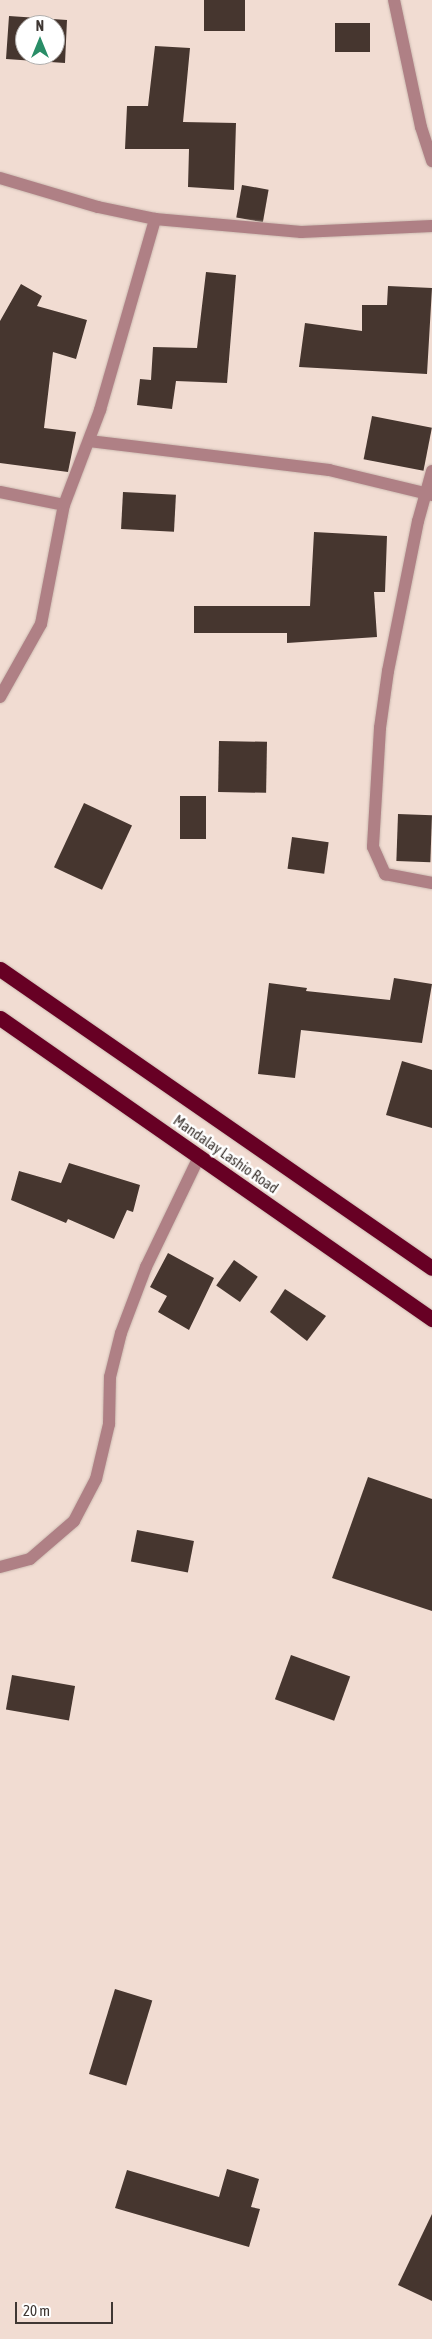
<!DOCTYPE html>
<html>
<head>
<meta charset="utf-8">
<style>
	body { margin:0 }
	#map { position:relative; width:432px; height:2339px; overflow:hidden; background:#f1dcd2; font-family:"Asap Condensed",sans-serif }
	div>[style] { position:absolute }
	.building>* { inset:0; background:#46362f; transform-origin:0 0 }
	.roads { filter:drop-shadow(0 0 1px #cdbbb2) drop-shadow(0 0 1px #cdbbb2) }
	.minor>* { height:12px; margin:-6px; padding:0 6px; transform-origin:6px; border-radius:6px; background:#af8085 }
	.highway>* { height:15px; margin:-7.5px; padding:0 7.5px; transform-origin:7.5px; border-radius:7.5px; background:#670024 }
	span { translate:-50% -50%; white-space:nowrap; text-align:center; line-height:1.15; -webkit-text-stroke:5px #fff; paint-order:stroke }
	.street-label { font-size:15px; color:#3f3733 }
	.north { position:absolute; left:15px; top:15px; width:50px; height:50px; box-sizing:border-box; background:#fff; border:1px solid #b2afad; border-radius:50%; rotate:0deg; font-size:14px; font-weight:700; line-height:20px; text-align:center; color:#3f3733 }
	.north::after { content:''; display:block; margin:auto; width:18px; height:22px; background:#2a8d67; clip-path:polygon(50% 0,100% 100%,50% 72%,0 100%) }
	.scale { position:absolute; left:15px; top:2302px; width:98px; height:22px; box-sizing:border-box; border:2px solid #3f3733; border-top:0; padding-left:6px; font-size:15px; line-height:18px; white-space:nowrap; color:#3f3733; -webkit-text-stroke:4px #fff; paint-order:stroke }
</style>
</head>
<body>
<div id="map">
	<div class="building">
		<i style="left:204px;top:0;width:41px;height:31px"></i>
		<i style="clip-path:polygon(evenodd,9px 16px,67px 20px,65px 63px,6px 59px,9px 16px,25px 25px,55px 25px,55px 55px,25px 55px,25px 25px)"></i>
		<i style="left:335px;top:23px;width:35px;height:29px"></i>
		<i style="clip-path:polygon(155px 46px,190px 48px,183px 122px,236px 123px,234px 190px,188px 187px,189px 149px,125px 149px,127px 106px,148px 106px)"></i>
		<i style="left:242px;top:185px;width:27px;height:33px;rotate:10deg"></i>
		<i style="clip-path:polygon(206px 272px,236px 275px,227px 383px,176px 381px,172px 409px,137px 405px,140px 379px,151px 380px,153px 347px,197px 348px)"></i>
		<i style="clip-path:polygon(21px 284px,42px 296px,37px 306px,87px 320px,76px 359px,53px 352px,44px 428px,76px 432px,68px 472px,0 463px,0 321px)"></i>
		<i style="clip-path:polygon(388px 286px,432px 288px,427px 374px,299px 367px,305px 323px,362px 331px,362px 305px,387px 305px)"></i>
		<i style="left:372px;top:416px;width:61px;height:44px;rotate:11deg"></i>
		<i style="left:123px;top:492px;width:53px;height:37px;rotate:3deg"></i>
		<i style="clip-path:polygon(314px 532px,387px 536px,385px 592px,374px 592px,377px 637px,287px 643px,287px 633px,194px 633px,194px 606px,310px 606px)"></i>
		<i style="left:219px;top:741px;width:48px;height:51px;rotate:1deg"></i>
		<i style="left:180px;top:796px;width:26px;height:43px"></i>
		<i style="left:84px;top:803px;width:53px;height:71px;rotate:25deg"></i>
		<i style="left:398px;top:814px;width:34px;height:47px;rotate:2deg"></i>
		<i style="left:292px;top:837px;width:37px;height:32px;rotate:8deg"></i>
		<i style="clip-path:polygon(394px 978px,432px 984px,422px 1043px,301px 1030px,295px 1078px,258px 1074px,269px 983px,307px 988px,306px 991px,390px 1000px)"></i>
		<i style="clip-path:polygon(402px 1061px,432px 1070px,432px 1128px,386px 1115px)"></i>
		<i style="clip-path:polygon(69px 1163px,140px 1185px,133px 1212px,127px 1210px,114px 1239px,68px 1219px,66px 1223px,11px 1200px,19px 1171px,61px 1183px)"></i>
		<i style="clip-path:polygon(168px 1253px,214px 1278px,189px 1330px,158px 1312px,167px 1296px,150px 1287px)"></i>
		<i style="left:234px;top:1260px;width:29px;height:31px;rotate:35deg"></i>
		<i style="clip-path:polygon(285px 1289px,326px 1316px,307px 1341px,270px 1312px)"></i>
		<i style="clip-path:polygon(368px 1477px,432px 1499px,432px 1611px,332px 1578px)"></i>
		<i style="left:137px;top:1530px;width:58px;height:32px;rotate:11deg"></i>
		<i style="left:291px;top:1655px;width:63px;height:47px;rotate:20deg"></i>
		<i style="left:12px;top:1675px;width:64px;height:35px;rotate:10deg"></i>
		<i style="left:115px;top:1989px;width:39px;height:89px;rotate:17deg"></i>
		<i style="clip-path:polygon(227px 2169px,259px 2179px,251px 2207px,260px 2209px,249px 2247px,115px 2208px,127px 2170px,219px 2197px)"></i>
		<i style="clip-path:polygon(432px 2214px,432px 2301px,398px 2285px)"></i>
	</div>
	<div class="roads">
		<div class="minor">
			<i style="left:394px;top:0;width:130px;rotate:78deg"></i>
			<i style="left:421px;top:127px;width:36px;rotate:72deg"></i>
			<i style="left:0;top:178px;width:102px;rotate:16.5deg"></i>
			<i style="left:98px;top:207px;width:58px;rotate:11.9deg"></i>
			<i style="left:155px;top:219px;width:147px;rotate:5.1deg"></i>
			<i style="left:301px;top:232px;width:131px;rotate:-2.6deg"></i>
			<i style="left:89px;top:441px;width:242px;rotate:6.9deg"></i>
			<i style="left:329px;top:470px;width:106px;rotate:13.6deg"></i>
			<i style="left:432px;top:471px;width:52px;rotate:105.6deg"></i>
			<i style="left:418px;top:521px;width:153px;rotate:101.3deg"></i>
			<i style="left:388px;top:671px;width:58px;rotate:98deg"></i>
			<i style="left:380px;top:728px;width:119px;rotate:93.4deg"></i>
			<i style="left:373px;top:847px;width:30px;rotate:66deg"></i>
			<i style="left:385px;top:874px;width:48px;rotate:10.8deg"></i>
			<i style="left:0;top:492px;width:65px;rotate:11.5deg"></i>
			<i style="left:0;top:697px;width:84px;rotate:-60.7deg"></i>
			<i style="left:41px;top:624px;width:121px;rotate:-79.1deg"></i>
			<i style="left:64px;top:505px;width:102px;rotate:-69.2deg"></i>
			<i style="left:100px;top:410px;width:199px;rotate:-73.9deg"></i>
			<i style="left:0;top:1567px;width:31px;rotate:-15deg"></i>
			<i style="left:30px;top:1559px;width:58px;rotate:-40.8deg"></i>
			<i style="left:74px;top:1521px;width:47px;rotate:-62.4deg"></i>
			<i style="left:96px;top:1479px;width:57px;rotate:-76.7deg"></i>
			<i style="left:109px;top:1424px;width:47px;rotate:-88.8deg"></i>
			<i style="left:110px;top:1377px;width:45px;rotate:-76deg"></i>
			<i style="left:121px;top:1333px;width:71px;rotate:-69.3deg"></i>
			<i style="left:146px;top:1267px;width:122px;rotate:-64.3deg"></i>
		</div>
		<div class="highway">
			<i style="left:0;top:969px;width:525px;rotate:34.69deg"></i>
			<i style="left:0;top:1018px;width:527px;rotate:34.87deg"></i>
		</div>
	</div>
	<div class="street-label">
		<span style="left:226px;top:1154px;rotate:35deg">Mandalay Lashio Road</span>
	</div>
	<div class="north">N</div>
	<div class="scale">20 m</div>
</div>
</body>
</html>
